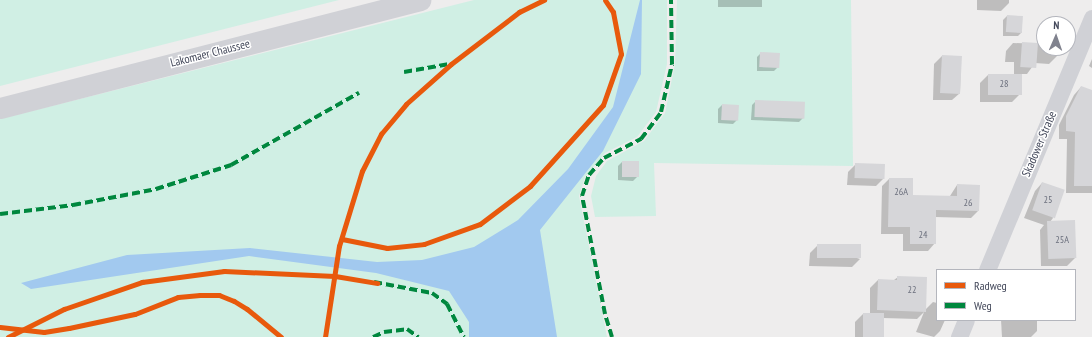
<!DOCTYPE html>
<html>
<head>
<meta charset="utf-8">
<style>
	body { margin:0 }
	#map { position:relative; width:1092px; height:337px; overflow:hidden; background:#eeeded; font-family:"PT Sans Narrow",sans-serif }
	div>[style] { position:absolute }
	.green>* { inset:0; background:#d0efe4 }
	.water>* { inset:0; background:#a2c9ef }
	.shadow>* { inset:0; background:#0003; transform-origin:0 0 }
	.building>* { inset:0; background:#d6d6d9; transform-origin:0 0 }
	.minor>* { height:17px; margin:-8.5px; padding:0 8.5px; transform-origin:8.5px; border-radius:8.5px; background:#d0d1d6 }
	.tertiary>* { height:21px; margin:-10.5px; padding:0 10.5px; transform-origin:10.5px; border-radius:10.5px; background:#d0d1d6 }
	.quiet>* { height:4px; margin-top:-2px; transform-origin:0; background:repeating-linear-gradient(90deg,#00873e 0 8px,transparent 0 12px) }
	.cycleway>* { height:5px; margin:-2.5px; padding:0 2.5px; transform-origin:2.5px; border-radius:2.5px; background:#e8590c }
	span { translate:-50% -50%; white-space:nowrap; text-align:center; line-height:1.15; -webkit-text-stroke:3px #fff; paint-order:stroke }
	.number-label { font-size:10px; color:#6a6e7c }
	.number-label span { -webkit-text-stroke-width:0 }
	.street-label { font-size:12px; color:#44495b }
	.legend { position:absolute; left:936px; top:269px; width:140px; height:52px; box-sizing:border-box; background:#fff; border:1px solid #b4b6bd; margin:0; padding:5px 7px; list-style:none; font-size:12px; color:#44495b }
	.legend li { display:flex; align-items:center; gap:8px; height:20px }
	.legend b { width:20px; border:1px solid #b4b6bd }
	.north { position:absolute; left:1036px; top:16px; width:40px; height:40px; box-sizing:border-box; background:#fff; border:1px solid #b4b6bd; border-radius:50%; rotate:2deg; font-size:11px; font-weight:700; line-height:16px; text-align:center; color:#44495b }
	.north::after { content:''; display:block; margin:auto; width:14px; height:18px; background:#80828e; clip-path:polygon(50% 0,100% 100%,50% 72%,0 100%) }
</style>
</head>
<body>
<div id="map">
	<div class="green">
		<i style="clip-path:polygon(0 0,339px 0,0 86px)"></i>
		<i style="clip-path:polygon(474px 0,667px 0,667px 64px,656px 112px,637px 137px,605px 153px,585px 177px,579px 196px,607px 337px,0 337px,0 119px)"></i>
		<i style="clip-path:polygon(677px 0,851px 0,853px 166px,654px 163px,656px 216px,595px 217px,591px 196px,596px 176px,607px 161px,644px 141px,665px 113px,675px 64px)"></i>
	</div>
	<div class="water">
		<i style="clip-path:polygon(640px 0,642px 0,641px 74px,603px 151px,540px 230px,557px 337px,469px 337px,469px 322px,449px 291px,376px 273px,249px 256px,31px 289px,21px 283px,127px 255px,250px 248px,377px 262px,422px 260px,474px 247px,518px 220px,568px 169px,613px 107px)"></i>
	</div>
	<div class="shadow">
		<i style="left:718px;top:0;width:44px;height:7px"></i>
		<i style="clip-path:polygon(977px 0,1009px 0,1009px 3px,1001px 11px,977px 10px)"></i>
		<i style="clip-path:polygon(1007px 16px,1022px 32px,1018px 36px,1003px 36px,1003px 20px)"></i>
		<i style="clip-path:polygon(1013px 43px,1044px 44px,1044px 48px,1060px 48px,1057px 56px,1049px 64px,1035px 63px,1027px 74px,1021px 74px,1020px 94px,1012px 102px,980px 102px,980px 83px,988px 75px,1014px 75px,1014px 62px,1005px 62px,1006px 51px)"></i>
		<i style="clip-path:polygon(761px 53px,778px 67px,774px 71px,757px 71px,757px 57px)"></i>
		<i style="clip-path:polygon(942px 56px,961px 57px,960px 93px,952px 100px,933px 100px,934px 64px)"></i>
		<i style="clip-path:polygon(1092px 59px,1092px 68px,1089px 66px)"></i>
		<i style="clip-path:polygon(1081px 87px,1092px 91px,1092px 193px,1066px 193px,1067px 139px,1059px 139px,1059px 125px,1074px 95px)"></i>
		<i style="clip-path:polygon(756px 101px,803px 118px,799px 122px,751px 120px,752px 105px)"></i>
		<i style="clip-path:polygon(722px 105px,737px 120px,733px 124px,718px 123px,718px 109px)"></i>
		<i style="clip-path:polygon(622px 162px,637px 177px,633px 181px,618px 180px,618px 166px)"></i>
		<i style="clip-path:polygon(856px 164px,884px 165px,884px 178px,876px 186px,847px 185px,848px 172px)"></i>
		<i style="clip-path:polygon(889px 179px,912px 196px,950px 196px,957px 185px,978px 211px,971px 218px,935px 217px,935px 243px,928px 251px,903px 251px,903px 234px,881px 234px,882px 186px)"></i>
		<i style="clip-path:polygon(1042px 183px,1053px 218px,1050px 222px,1075px 258px,1067px 266px,1041px 266px,1040px 230px,1044px 225px,1024px 218px,1035px 191px)"></i>
		<i style="clip-path:polygon(818px 245px,860px 259px,852px 267px,809px 266px,810px 253px)"></i>
		<i style="clip-path:polygon(898px 277px,925px 310px,933px 302px,937px 303px,937px 320px,945px 320px,940px 331px,934px 337px,916px 332px,924px 312px,917px 319px,883px 318px,883px 337px,855px 337px,855px 322px,863px 314px,870px 314px,870px 288px,878px 280px,894px 280px)"></i>
		<i style="clip-path:polygon(1001px 320px,1037px 320px,1037px 331px,1031px 337px,1002px 337px)"></i>
	</div>
	<div class="building">
		<i style="left:1007px;top:15px;width:16px;height:17px;rotate:4deg"></i>
		<i style="left:1022px;top:42px;width:16px;height:25px;rotate:4deg"></i>
		<i style="left:760px;top:52px;width:20px;height:15px;rotate:3deg"></i>
		<i style="left:942px;top:55px;width:20px;height:38px;rotate:3deg"></i>
		<i style="left:988px;top:74px;width:34px;height:21px"></i>
		<i style="clip-path:polygon(1081px 86px,1092px 90px,1092px 186px,1074px 186px,1075px 132px,1066px 131px,1066px 116px)"></i>
		<i style="left:755px;top:100px;width:50px;height:17px;rotate:2deg"></i>
		<i style="left:722px;top:104px;width:17px;height:16px;rotate:3deg"></i>
		<i style="left:622px;top:161px;width:17px;height:16px"></i>
		<i style="left:855px;top:163px;width:30px;height:15px;rotate:2deg"></i>
		<i style="clip-path:polygon(889px 178px,913px 178px,913px 195px,957px 196px,957px 184px,980px 185px,979px 211px,936px 210px,936px 244px,910px 244px,910px 227px,888px 227px)"></i>
		<i style="left:1042px;top:182px;width:24px;height:30px;rotate:19deg"></i>
		<i style="left:1075px;top:220px;width:38px;height:28px;rotate:88deg"></i>
		<i style="left:817px;top:244px;width:44px;height:14px"></i>
		<i style="clip-path:polygon(897px 276px,927px 277px,926px 312px,877px 310px,878px 279px,897px 280px)"></i>
		<i style="left:863px;top:313px;width:21px;height:24px"></i>
	</div>
	<div class="minor">
		<i style="left:987px;top:270px;width:273px;rotate:-67.4deg"></i>
		<i style="left:959px;top:337px;width:18px;rotate:-68deg"></i>
	</div>
	<div class="tertiary">
		<i style="left:0;top:108px;width:434px;rotate:-14.4deg"></i>
	</div>
	<div class="quiet">
		<i style="left:404px;top:72px;width:46px;rotate:-10.1deg"></i>
		<i style="left:0;top:214px;width:74px;rotate:-7deg"></i>
		<i style="left:73px;top:205px;width:85px;rotate:-10.9deg"></i>
		<i style="left:156px;top:189px;width:79px;rotate:-17.7deg"></i>
		<i style="left:231px;top:165px;width:147px;rotate:-29.4deg"></i>
		<i style="left:374px;top:282px;width:59px;rotate:10.7deg"></i>
		<i style="left:432px;top:293px;width:19px;rotate:36deg"></i>
		<i style="left:447px;top:304px;width:37px;rotate:63deg"></i>
		<i style="left:373px;top:337px;width:12px;rotate:-24deg"></i>
		<i style="left:384px;top:332px;width:23px;rotate:-7deg"></i>
		<i style="left:407px;top:329px;width:14px;rotate:36deg"></i>
		<i style="left:612px;top:337px;width:24px;rotate:-107deg"></i>
		<i style="left:605px;top:314px;width:120px;rotate:-101deg"></i>
		<i style="left:582px;top:196px;width:22px;rotate:-72deg"></i>
		<i style="left:589px;top:175px;width:23px;rotate:-49deg"></i>
		<i style="left:604px;top:158px;width:42px;rotate:-27.2deg"></i>
		<i style="left:641px;top:139px;width:34px;rotate:-53deg"></i>
		<i style="left:661px;top:112px;width:49px;rotate:-77.1deg"></i>
		<i style="left:672px;top:64px;width:64px;rotate:-90.9deg"></i>
	</div>
	<div class="cycleway">
		<i style="left:342px;top:239px;width:46px;rotate:11.3deg"></i>
		<i style="left:387px;top:248px;width:37px;rotate:-6deg"></i>
		<i style="left:424px;top:244px;width:59px;rotate:-19.7deg"></i>
		<i style="left:480px;top:224px;width:63px;rotate:-37.2deg"></i>
		<i style="left:530px;top:186px;width:109px;rotate:-48deg"></i>
		<i style="left:603px;top:105px;width:54px;rotate:-70.6deg"></i>
		<i style="left:621px;top:54px;width:43px;rotate:-100.8deg"></i>
		<i style="left:613px;top:12px;width:14px;rotate:-124deg"></i>
		<i style="left:0;top:327px;width:44px;rotate:6.5deg"></i>
		<i style="left:44px;top:332px;width:25px;rotate:-9deg"></i>
		<i style="left:69px;top:328px;width:67px;rotate:-12deg"></i>
		<i style="left:135px;top:314px;width:46px;rotate:-21.6deg"></i>
		<i style="left:178px;top:297px;width:22px;rotate:-5deg"></i>
		<i style="left:200px;top:295px;width:19px"></i>
		<i style="left:219px;top:295px;width:16px;rotate:22deg"></i>
		<i style="left:234px;top:301px;width:15px;rotate:32deg"></i>
		<i style="left:247px;top:309px;width:44px;rotate:39.5deg"></i>
		<i style="left:8px;top:337px;width:63px;rotate:-26.6deg"></i>
		<i style="left:64px;top:309px;width:83px;rotate:-19.1deg"></i>
		<i style="left:142px;top:282px;width:83px;rotate:-7.6deg"></i>
		<i style="left:224px;top:271px;width:111px;rotate:2.6deg"></i>
		<i style="left:335px;top:276px;width:43px;rotate:9.5deg"></i>
		<i style="left:325px;top:337px;width:92px;rotate:-81.3deg"></i>
		<i style="left:339px;top:246px;width:78px;rotate:-73deg"></i>
		<i style="left:362px;top:171px;width:42px;rotate:-62.8deg"></i>
		<i style="left:381px;top:134px;width:39px;rotate:-50deg"></i>
		<i style="left:406px;top:104px;width:60px;rotate:-41.6deg"></i>
		<i style="left:451px;top:64px;width:86px;rotate:-37.4deg"></i>
		<i style="left:519px;top:12px;width:28px;rotate:-26deg"></i>
	</div>
	<div class="number-label">
		<span style="left:1004px;top:84px">28</span>
		<span style="left:901px;top:192px">26A</span>
		<span style="left:1048px;top:200px">25</span>
		<span style="left:968px;top:203px">26</span>
		<span style="left:923px;top:235px">24</span>
		<span style="left:1062px;top:240px">25A</span>
		<span style="left:912px;top:290px">22</span>
	</div>
	<div class="street-label">
		<span style="left:210px;top:53px;rotate:-14deg">Lakomaer Chaussee</span>
		<span style="left:1039px;top:144px;rotate:-67deg">Skadower Straße</span>
	</div>
	<ul class="legend">
	<li><b style="height:5px;background:#e8590c"></b>Radweg</li>
	<li><b style="height:5px;background:#00873e"></b>Weg</li>
	</ul>
	<div class="north">N</div>
</div>
</body>
</html>
